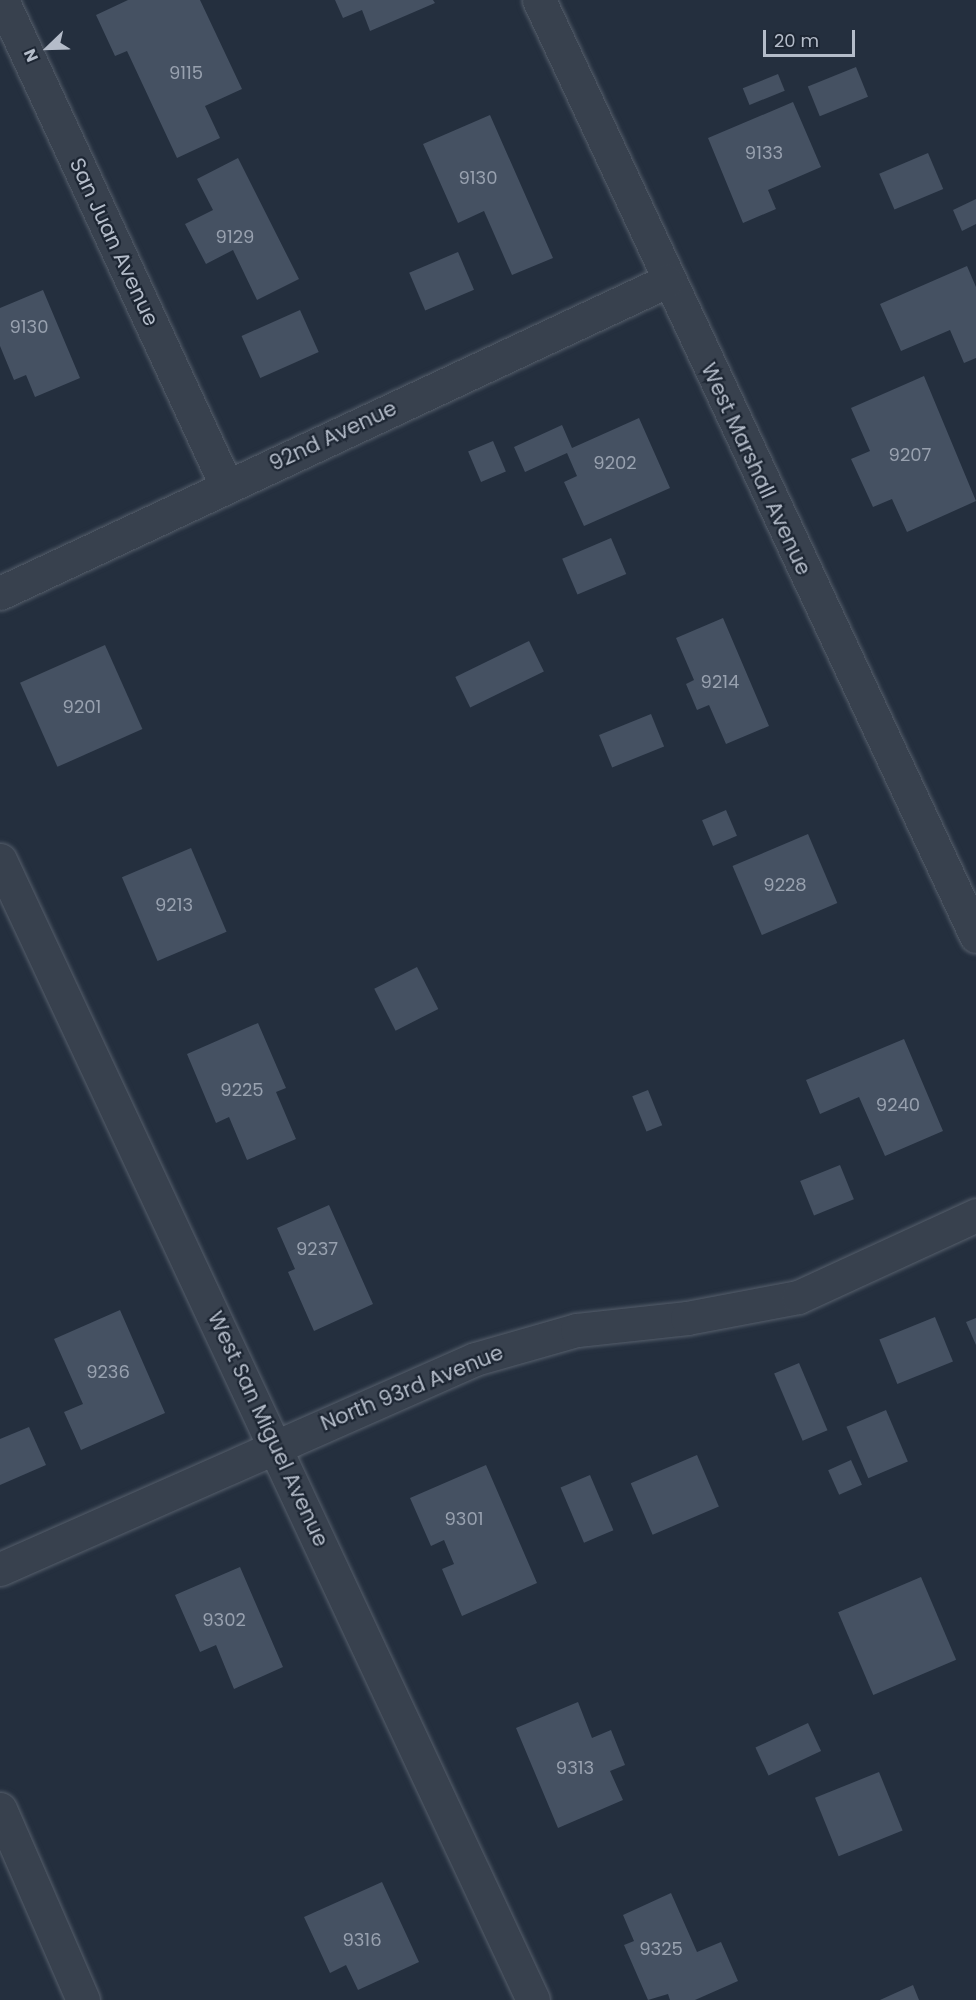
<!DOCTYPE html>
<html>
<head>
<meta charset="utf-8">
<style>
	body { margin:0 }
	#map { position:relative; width:976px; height:2000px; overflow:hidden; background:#242f3e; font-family:Poppins,sans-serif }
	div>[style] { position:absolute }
	.building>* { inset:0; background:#455162; transform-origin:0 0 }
	.roads { filter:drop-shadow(0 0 2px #565f6c) drop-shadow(0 0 2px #565f6c) }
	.street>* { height:33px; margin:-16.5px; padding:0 16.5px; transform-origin:16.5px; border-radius:16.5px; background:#38414e }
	span { translate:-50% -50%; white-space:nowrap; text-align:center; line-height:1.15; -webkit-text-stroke:4.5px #1d2633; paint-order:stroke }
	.number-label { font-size:18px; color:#98a1af }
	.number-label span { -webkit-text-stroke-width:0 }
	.street-label { font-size:21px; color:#b4bcc9 }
	.north { position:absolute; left:18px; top:18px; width:60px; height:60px; -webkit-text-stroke:4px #1d2633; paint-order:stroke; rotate:247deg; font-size:16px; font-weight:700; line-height:24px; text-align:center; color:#b4bcc9 }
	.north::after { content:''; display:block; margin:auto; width:21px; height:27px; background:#b4bcc9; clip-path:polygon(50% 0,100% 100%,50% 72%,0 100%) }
	.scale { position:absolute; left:763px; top:30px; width:92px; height:27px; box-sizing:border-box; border:3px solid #b4bcc9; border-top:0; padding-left:8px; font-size:18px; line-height:21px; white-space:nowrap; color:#b4bcc9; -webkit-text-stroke:4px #1d2633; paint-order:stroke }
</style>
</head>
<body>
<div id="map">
	<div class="building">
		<i style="clip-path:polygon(128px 0,200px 0,242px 89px,205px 106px,220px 138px,177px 158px,127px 51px,115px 56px,96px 15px)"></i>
		<i style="clip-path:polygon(335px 0,433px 0,435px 3px,370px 31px,362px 10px,343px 18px)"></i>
		<i style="left:856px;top:67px;width:32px;height:52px;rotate:68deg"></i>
		<i style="left:778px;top:74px;width:18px;height:38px;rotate:68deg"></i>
		<i style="clip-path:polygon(793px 102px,821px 167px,768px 190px,776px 209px,743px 223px,708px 138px)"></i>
		<i style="clip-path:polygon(490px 115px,553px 258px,512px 275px,484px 211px,458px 223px,423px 144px)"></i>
		<i style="left:928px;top:153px;width:39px;height:53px;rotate:67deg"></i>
		<i style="clip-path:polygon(238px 158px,299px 279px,257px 300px,233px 250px,206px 264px,185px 224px,213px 210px,197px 179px)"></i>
		<i style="clip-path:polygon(976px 199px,976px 224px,962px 231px,953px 210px)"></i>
		<i style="left:458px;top:252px;width:41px;height:53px;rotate:67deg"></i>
		<i style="clip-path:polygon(967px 266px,976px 287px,976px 358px,964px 363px,950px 330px,901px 351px,880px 304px)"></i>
		<i style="clip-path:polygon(43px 290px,80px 378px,35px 397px,26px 375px,14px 380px,0 346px,0 308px)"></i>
		<i style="left:300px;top:310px;width:46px;height:64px;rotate:66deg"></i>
		<i style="clip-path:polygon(924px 376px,976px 501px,907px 532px,892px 499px,873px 507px,851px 459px,870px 451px,851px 408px)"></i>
		<i style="clip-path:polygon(639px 418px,670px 488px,584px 526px,564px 482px,577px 476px,567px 453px,525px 472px,514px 447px,562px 425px,572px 448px)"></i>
		<i style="left:493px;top:441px;width:33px;height:27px;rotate:67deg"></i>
		<i style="left:611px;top:538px;width:39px;height:53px;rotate:67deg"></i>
		<i style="clip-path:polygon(723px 618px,769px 726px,726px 744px,709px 705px,697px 710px,686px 684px,694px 680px,676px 638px)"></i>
		<i style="left:529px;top:641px;width:34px;height:82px;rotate:64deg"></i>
		<i style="left:105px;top:645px;width:92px;height:93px;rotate:66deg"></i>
		<i style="left:651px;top:714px;width:35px;height:56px;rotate:68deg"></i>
		<i style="left:726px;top:810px;width:28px;height:26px;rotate:67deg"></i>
		<i style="left:808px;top:834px;width:75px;height:82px;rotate:67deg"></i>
		<i style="left:191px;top:848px;width:91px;height:75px;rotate:67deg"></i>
		<i style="left:417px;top:967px;width:47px;height:48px;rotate:63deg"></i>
		<i style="clip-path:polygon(258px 1023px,286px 1088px,276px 1092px,296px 1139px,247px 1160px,229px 1117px,216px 1123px,187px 1054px)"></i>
		<i style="clip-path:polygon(904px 1039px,943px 1131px,885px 1156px,859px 1097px,820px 1114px,806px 1080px)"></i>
		<i style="left:648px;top:1090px;width:38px;height:17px;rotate:68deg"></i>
		<i style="left:840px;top:1165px;width:37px;height:43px;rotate:68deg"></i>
		<i style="clip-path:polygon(329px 1205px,373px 1304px,314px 1331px,288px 1272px,295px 1269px,277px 1228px)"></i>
		<i style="clip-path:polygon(120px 1310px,165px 1413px,81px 1450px,64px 1412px,83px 1404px,54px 1339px)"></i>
		<i style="left:935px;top:1317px;width:48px;height:60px;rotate:68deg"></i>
		<i style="clip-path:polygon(976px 1318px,976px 1345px,966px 1322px)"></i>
		<i style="left:799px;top:1363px;width:73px;height:27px;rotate:67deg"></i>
		<i style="left:886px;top:1410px;width:56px;height:43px;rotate:67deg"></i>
		<i style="clip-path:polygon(29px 1427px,46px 1465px,0 1485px,0 1439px)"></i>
		<i style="left:697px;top:1455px;width:56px;height:72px;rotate:67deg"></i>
		<i style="left:851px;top:1460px;width:27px;height:25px;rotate:66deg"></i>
		<i style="clip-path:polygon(486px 1465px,537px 1583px,462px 1616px,442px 1569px,454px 1564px,444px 1540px,431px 1546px,410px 1498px)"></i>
		<i style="left:590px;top:1475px;width:60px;height:32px;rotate:67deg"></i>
		<i style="clip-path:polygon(240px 1567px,283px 1667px,234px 1689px,216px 1645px,200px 1652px,175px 1595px)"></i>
		<i style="left:921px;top:1577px;width:90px;height:90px;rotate:67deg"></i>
		<i style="clip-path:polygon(578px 1702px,592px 1738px,611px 1730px,625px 1765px,610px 1771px,623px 1800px,558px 1828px,516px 1728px)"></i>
		<i style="left:808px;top:1723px;width:31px;height:58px;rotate:65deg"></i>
		<i style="left:879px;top:1772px;width:63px;height:69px;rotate:68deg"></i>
		<i style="clip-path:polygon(382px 1882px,419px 1962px,358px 1990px,346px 1965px,330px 1973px,304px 1917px)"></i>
		<i style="clip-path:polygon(671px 1893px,697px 1952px,721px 1942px,738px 1981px,695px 2000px,670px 2000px,668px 1994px,648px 2000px,624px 1945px,634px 1941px,623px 1915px)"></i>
		<i style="clip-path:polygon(913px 1985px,919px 2000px,880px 2000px)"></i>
	</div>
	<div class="roads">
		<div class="street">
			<i style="left:2px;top:0;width:534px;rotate:65.21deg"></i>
			<i style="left:539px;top:0;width:1033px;rotate:64.97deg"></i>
			<i style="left:0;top:593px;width:736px;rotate:-25.07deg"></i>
			<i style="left:0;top:860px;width:1258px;rotate:64.94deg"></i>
			<i style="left:0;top:1569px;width:519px;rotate:-23.85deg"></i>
			<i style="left:475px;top:1359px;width:106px;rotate:-15.9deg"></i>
			<i style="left:577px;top:1330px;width:111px;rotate:-6.2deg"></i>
			<i style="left:687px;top:1318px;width:113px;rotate:-10.7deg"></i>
			<i style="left:798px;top:1297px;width:196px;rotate:-24.7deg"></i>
			<i style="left:0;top:1809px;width:208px;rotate:66.5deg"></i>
		</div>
	</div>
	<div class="number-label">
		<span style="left:186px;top:73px">9115</span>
		<span style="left:764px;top:153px">9133</span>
		<span style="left:478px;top:178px">9130</span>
		<span style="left:235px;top:237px">9129</span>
		<span style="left:29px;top:327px">9130</span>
		<span style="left:910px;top:455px">9207</span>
		<span style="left:615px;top:463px">9202</span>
		<span style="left:720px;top:682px">9214</span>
		<span style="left:82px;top:707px">9201</span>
		<span style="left:785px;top:885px">9228</span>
		<span style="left:174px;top:905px">9213</span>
		<span style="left:242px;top:1090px">9225</span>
		<span style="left:898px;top:1105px">9240</span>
		<span style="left:317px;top:1249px">9237</span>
		<span style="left:108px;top:1372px">9236</span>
		<span style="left:464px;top:1519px">9301</span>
		<span style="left:224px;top:1620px">9302</span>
		<span style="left:575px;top:1768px">9313</span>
		<span style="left:362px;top:1940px">9316</span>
		<span style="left:661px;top:1949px">9325</span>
	</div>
	<div class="street-label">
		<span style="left:114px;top:242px;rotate:65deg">San Juan Avenue</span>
		<span style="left:333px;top:436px;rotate:-25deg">92nd Avenue</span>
		<span style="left:756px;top:469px;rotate:65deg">West Marshall Avenue</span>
		<span style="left:412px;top:1388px;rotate:-22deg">North 93rd Avenue</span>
		<span style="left:268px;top:1429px;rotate:65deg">West San Miguel Avenue</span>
	</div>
	<div class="north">N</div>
	<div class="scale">20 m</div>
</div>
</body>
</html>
